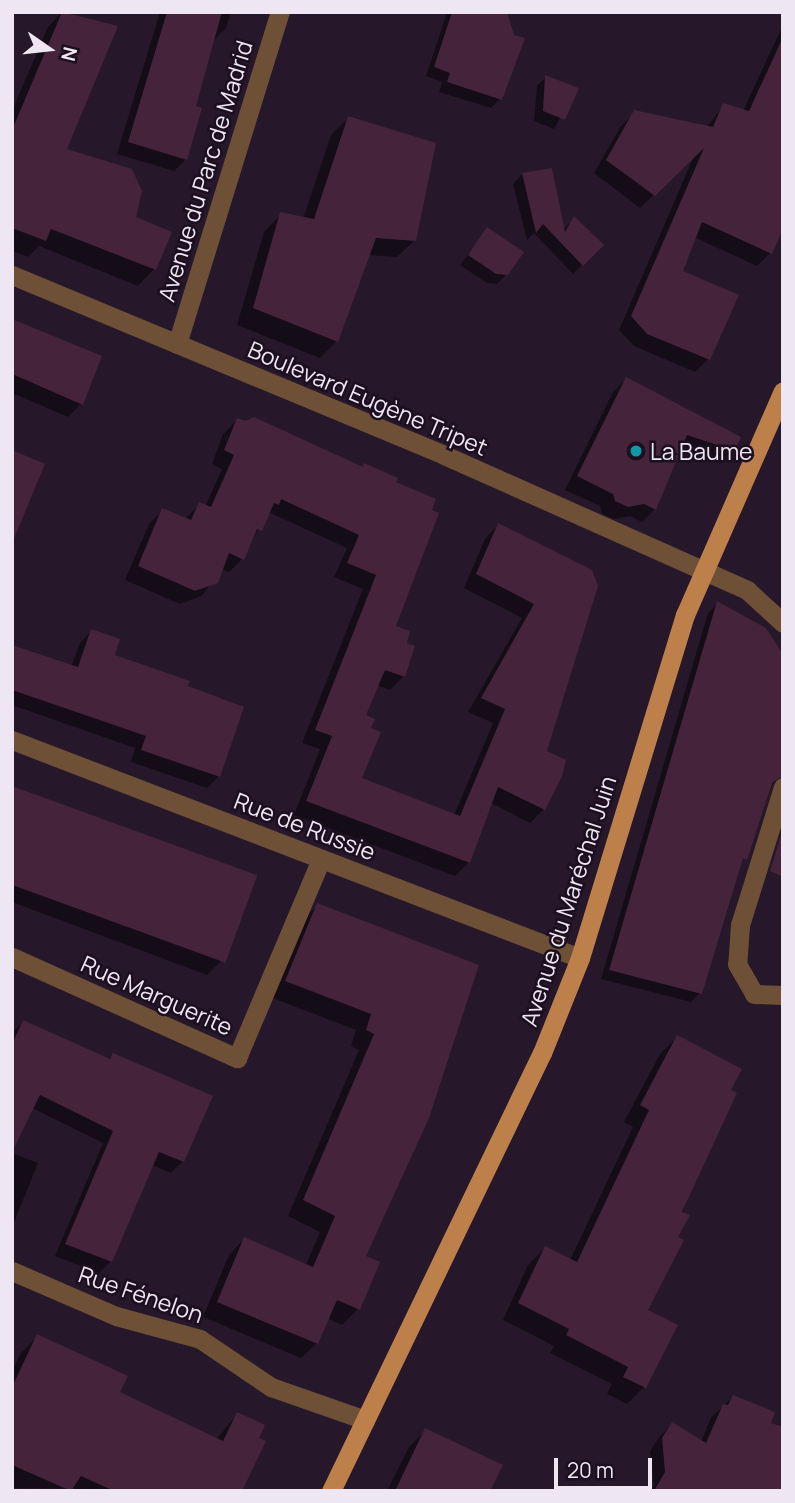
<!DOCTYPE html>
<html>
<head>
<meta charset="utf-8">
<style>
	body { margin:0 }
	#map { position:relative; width:795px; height:1503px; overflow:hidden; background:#26182a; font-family:Manrope,sans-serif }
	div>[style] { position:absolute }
	.shadow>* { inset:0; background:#0007 }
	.building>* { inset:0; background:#44233b; transform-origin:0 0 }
	.minor>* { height:19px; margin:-9.5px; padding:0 9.5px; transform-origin:9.5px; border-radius:9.5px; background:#6e5037 }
	.primary>* { height:19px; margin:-9.5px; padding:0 9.5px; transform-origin:9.5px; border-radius:9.5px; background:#be804a }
	.dots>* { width:19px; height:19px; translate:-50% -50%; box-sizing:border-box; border:4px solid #1c0f20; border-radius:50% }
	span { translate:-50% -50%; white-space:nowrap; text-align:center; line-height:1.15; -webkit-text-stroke:5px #1c0f20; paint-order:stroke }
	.street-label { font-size:23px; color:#efe6f3 }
	.poi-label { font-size:23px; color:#efe6f3 }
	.left { translate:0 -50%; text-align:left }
	.frame { position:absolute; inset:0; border:14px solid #efe6f3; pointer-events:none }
	.north { position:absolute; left:14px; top:14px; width:70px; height:70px; -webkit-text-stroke:5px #1c0f20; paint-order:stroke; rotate:104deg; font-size:19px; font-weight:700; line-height:28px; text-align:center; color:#efe6f3 }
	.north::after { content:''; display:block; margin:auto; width:24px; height:32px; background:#efe6f3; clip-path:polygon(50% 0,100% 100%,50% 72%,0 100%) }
	.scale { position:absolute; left:554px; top:1458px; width:98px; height:32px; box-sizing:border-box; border:4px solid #efe6f3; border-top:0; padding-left:9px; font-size:21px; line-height:24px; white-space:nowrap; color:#efe6f3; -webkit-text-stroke:5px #1c0f20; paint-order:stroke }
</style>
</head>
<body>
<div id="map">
	<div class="shadow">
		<i style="clip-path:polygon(62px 12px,116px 27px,65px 150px,134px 218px,170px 233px,154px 269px,138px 286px,39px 246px,28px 257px,12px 251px,12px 111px,48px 27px)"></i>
		<i style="clip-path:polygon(160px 12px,231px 12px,226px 28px,214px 40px,194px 107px,186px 159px,174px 171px,117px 154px)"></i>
		<i style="clip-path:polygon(447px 12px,505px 12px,500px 99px,491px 108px,439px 92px,442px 82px,426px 76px)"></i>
		<i style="clip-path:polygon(783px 25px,783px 225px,770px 253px,757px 266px,694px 237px,681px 272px,708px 359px,695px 372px,634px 346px,619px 330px,694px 156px,640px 208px,594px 173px,621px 126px,635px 112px,706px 128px,724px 105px,743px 111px)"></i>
		<i style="clip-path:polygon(546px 77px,576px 89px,554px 129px,534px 121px,537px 86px)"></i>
		<i style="clip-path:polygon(348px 118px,415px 240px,397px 257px,368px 255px,337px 341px,320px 358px,237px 325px,264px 232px,281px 214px,303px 219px,331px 135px)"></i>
		<i style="clip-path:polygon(522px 174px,563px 230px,574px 219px,601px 245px,573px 274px,534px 233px,527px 240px,513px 184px)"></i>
		<i style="clip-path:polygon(487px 230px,507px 274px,497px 284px,487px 283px,460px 265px)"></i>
		<i style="clip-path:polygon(12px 321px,81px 404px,68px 417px,12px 393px)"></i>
		<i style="clip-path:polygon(626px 379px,734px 450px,721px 463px,679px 449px,655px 509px,642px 522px,630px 516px,614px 519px,602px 514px,600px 506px,565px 490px,613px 392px)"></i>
		<i style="clip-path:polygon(237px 420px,361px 469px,365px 465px,394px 627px,405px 644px,404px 676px,390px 690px,377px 685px,364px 716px,369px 729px,359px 779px,454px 815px,493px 723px,468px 712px,522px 618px,464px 588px,485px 539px,498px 525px,591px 571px,545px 752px,544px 809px,530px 823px,491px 803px,469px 862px,455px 876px,294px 815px,320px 749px,302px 743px,363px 589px,334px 577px,347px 548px,268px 512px,242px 559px,229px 572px,221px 569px,202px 596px,180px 604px,125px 580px,149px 524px,163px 510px,185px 519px,200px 504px,205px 507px,222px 469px,212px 464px,223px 434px)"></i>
		<i style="clip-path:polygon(717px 604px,700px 993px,691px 1002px,601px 979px,708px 613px)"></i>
		<i style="clip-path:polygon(91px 631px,112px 656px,186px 687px,219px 776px,207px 788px,131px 762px,135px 748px,12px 705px,12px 653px,71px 667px,80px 643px)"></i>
		<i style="clip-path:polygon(12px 788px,224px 958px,207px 975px,12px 902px)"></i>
		<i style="clip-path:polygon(318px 905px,476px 966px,364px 1257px,358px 1309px,342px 1325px,327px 1318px,317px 1343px,301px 1358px,203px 1317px,229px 1255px,244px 1239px,306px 1265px,320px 1232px,288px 1216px,359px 1050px,351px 1046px,356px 1030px,270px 997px,302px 920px)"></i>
		<i style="clip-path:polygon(23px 1022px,108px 1060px,113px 1055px,183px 1161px,171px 1173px,152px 1165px,111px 1261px,99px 1273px,55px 1256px,103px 1143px,32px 1108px,12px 1148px,12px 1033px)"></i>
		<i style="clip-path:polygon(677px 1037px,728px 1091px,646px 1311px,675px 1326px,644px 1387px,627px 1404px,607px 1394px,612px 1384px,550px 1353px,554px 1346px,503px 1320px,528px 1265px,545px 1248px,570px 1260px,633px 1127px,624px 1122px,660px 1054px)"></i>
		<i style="clip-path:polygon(12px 1153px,38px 1163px,12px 1227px)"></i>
		<i style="clip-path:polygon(37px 1337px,118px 1393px,216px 1440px,237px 1414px,241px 1491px,12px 1488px,12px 1371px,21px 1353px)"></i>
		<i style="clip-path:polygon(733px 1397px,769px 1424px,783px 1491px,651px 1491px,654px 1485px,650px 1451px,660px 1436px,672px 1424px,701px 1442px,711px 1418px)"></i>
		<i style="clip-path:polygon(426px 1430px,487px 1491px,387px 1491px,409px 1447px)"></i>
	</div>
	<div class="building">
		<i style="clip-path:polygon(62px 12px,118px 26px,67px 149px,132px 169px,142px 191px,136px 217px,172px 232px,156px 270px,51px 229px,46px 241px,12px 228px,12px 130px)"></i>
		<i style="clip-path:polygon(167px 12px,222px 12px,196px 106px,202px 108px,187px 160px,128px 142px)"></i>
		<i style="clip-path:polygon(452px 12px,507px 12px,514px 35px,525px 38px,502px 100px,447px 82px,450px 73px,434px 67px)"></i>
		<i style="clip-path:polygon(783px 37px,783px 229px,772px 254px,702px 222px,683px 271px,739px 295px,710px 360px,647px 334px,631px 316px,704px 148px,655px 196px,606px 160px,634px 110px,713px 127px,723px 103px,749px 111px)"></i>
		<i style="clip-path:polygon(545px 75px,579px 88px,565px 120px,543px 111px)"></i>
		<i style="clip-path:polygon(348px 116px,436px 143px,416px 241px,376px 238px,338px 342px,253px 308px,280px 212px,314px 219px)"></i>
		<i style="clip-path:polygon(552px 168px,565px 232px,574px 216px,604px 245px,583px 266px,543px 224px,536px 233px,522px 173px)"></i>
		<i style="clip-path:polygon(487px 227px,524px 252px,508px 275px,496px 274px,468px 255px)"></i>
		<i style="clip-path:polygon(12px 319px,102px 356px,83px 405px,12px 374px)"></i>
		<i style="clip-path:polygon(626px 377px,741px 437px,735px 451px,687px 435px,656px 510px,644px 504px,628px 507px,615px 501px,613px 494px,577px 476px)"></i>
		<i style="clip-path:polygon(254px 417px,363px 467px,364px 463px,398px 478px,396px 482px,436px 499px,432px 510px,439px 513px,396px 626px,410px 631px,407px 643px,415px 646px,405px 677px,385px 670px,366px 715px,375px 719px,371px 728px,381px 732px,362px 778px,460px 816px,505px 709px,481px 698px,534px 604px,476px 574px,498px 523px,592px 570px,598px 586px,547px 751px,566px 760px,562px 776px,545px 810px,498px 787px,470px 863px,306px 801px,332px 736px,315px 730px,376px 575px,347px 563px,359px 535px,281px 499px,279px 505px,274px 503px,262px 531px,257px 529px,244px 560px,229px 553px,218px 583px,195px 591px,138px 566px,162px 508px,191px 520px,199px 502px,211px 507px,234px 455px,224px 450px,237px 418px,245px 421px)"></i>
		<i style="clip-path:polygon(12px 450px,45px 464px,13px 541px,12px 540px)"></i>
		<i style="clip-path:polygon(717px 601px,766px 628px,783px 654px,783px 775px,772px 783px,747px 860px,743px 858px,702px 994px,609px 970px)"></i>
		<i style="clip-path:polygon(91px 629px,120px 639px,115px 655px,190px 681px,188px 686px,244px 707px,220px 777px,141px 750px,146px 736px,12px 690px,12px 645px,78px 667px)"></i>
		<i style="left:12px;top:786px;width:261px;height:93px;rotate:20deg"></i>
		<i style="clip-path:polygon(783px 829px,783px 877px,770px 871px)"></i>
		<i style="clip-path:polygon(317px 903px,479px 965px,429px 1118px,366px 1256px,380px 1262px,360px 1310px,337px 1300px,318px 1344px,217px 1302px,244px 1237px,313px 1267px,335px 1216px,303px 1200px,374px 1034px,366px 1030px,371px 1014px,285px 981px)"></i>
		<i style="clip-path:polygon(23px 1020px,110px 1059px,113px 1053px,213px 1096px,184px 1162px,159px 1152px,112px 1262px,65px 1244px,113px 1131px,40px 1095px,12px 1152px,12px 1044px)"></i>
		<i style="clip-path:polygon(677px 1035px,742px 1069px,731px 1090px,737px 1093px,682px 1212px,690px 1215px,678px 1237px,684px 1240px,648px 1310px,678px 1325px,646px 1388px,623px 1377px,628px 1367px,566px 1335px,569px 1329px,518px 1303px,545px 1246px,577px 1262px,649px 1110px,640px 1105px)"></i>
		<i style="clip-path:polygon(37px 1334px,128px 1376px,120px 1392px,223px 1441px,237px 1412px,265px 1425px,259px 1438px,266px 1441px,242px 1491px,114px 1491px,81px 1476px,71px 1491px,12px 1465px,12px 1387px)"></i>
		<i style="clip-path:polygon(733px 1395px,775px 1412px,771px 1423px,783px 1427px,783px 1491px,654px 1491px,665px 1472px,662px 1438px,672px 1422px,706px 1443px,723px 1404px,728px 1405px)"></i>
		<i style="clip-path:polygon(425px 1428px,503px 1465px,490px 1491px,395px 1491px)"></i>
	</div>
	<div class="minor">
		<i style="left:12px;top:275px;width:468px;rotate:22.6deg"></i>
		<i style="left:444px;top:455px;width:332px;rotate:24deg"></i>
		<i style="left:747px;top:590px;width:49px;rotate:42.5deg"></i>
		<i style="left:177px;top:344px;width:348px;rotate:-72.8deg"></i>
		<i style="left:12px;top:740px;width:608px;rotate:21deg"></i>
		<i style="left:783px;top:787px;width:145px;rotate:107.3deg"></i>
		<i style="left:740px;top:925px;width:39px;rotate:94deg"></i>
		<i style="left:737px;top:964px;width:34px;rotate:60deg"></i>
		<i style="left:754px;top:994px;width:29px;rotate:2deg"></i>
		<i style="left:12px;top:957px;width:247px;rotate:24.2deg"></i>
		<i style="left:237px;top:1058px;width:216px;rotate:-67.1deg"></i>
		<i style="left:12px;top:1271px;width:113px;rotate:23.4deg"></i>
		<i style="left:116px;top:1316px;width:87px;rotate:15.3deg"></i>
		<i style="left:200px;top:1339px;width:86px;rotate:34.1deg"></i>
		<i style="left:271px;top:1387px;width:100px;rotate:19.3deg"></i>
	</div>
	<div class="primary">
		<i style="left:331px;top:1491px;width:486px;rotate:-64.3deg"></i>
		<i style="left:542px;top:1053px;width:102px;rotate:-68.2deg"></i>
		<i style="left:580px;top:958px;width:359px;rotate:-73deg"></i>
		<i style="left:685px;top:615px;width:244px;rotate:-66.4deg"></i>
	</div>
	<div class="dots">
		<i style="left:636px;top:451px;background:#0f9aa8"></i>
	</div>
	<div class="street-label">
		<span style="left:205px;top:171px;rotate:-73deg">Avenue du Parc de Madrid</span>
		<span style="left:368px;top:398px;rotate:23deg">Boulevard Eugène Tripet</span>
		<span style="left:305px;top:826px;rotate:21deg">Rue de Russie</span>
		<span style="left:568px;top:901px;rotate:-72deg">Avenue du Maréchal Juin</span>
		<span style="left:157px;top:995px;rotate:24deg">Rue Marguerite</span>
		<span style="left:141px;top:1294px;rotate:19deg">Rue Fénelon</span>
	</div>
	<div class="poi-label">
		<span class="left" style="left:650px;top:451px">La Baume</span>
	</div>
	<div class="frame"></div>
	<div class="north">N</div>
	<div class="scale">20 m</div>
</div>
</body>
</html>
